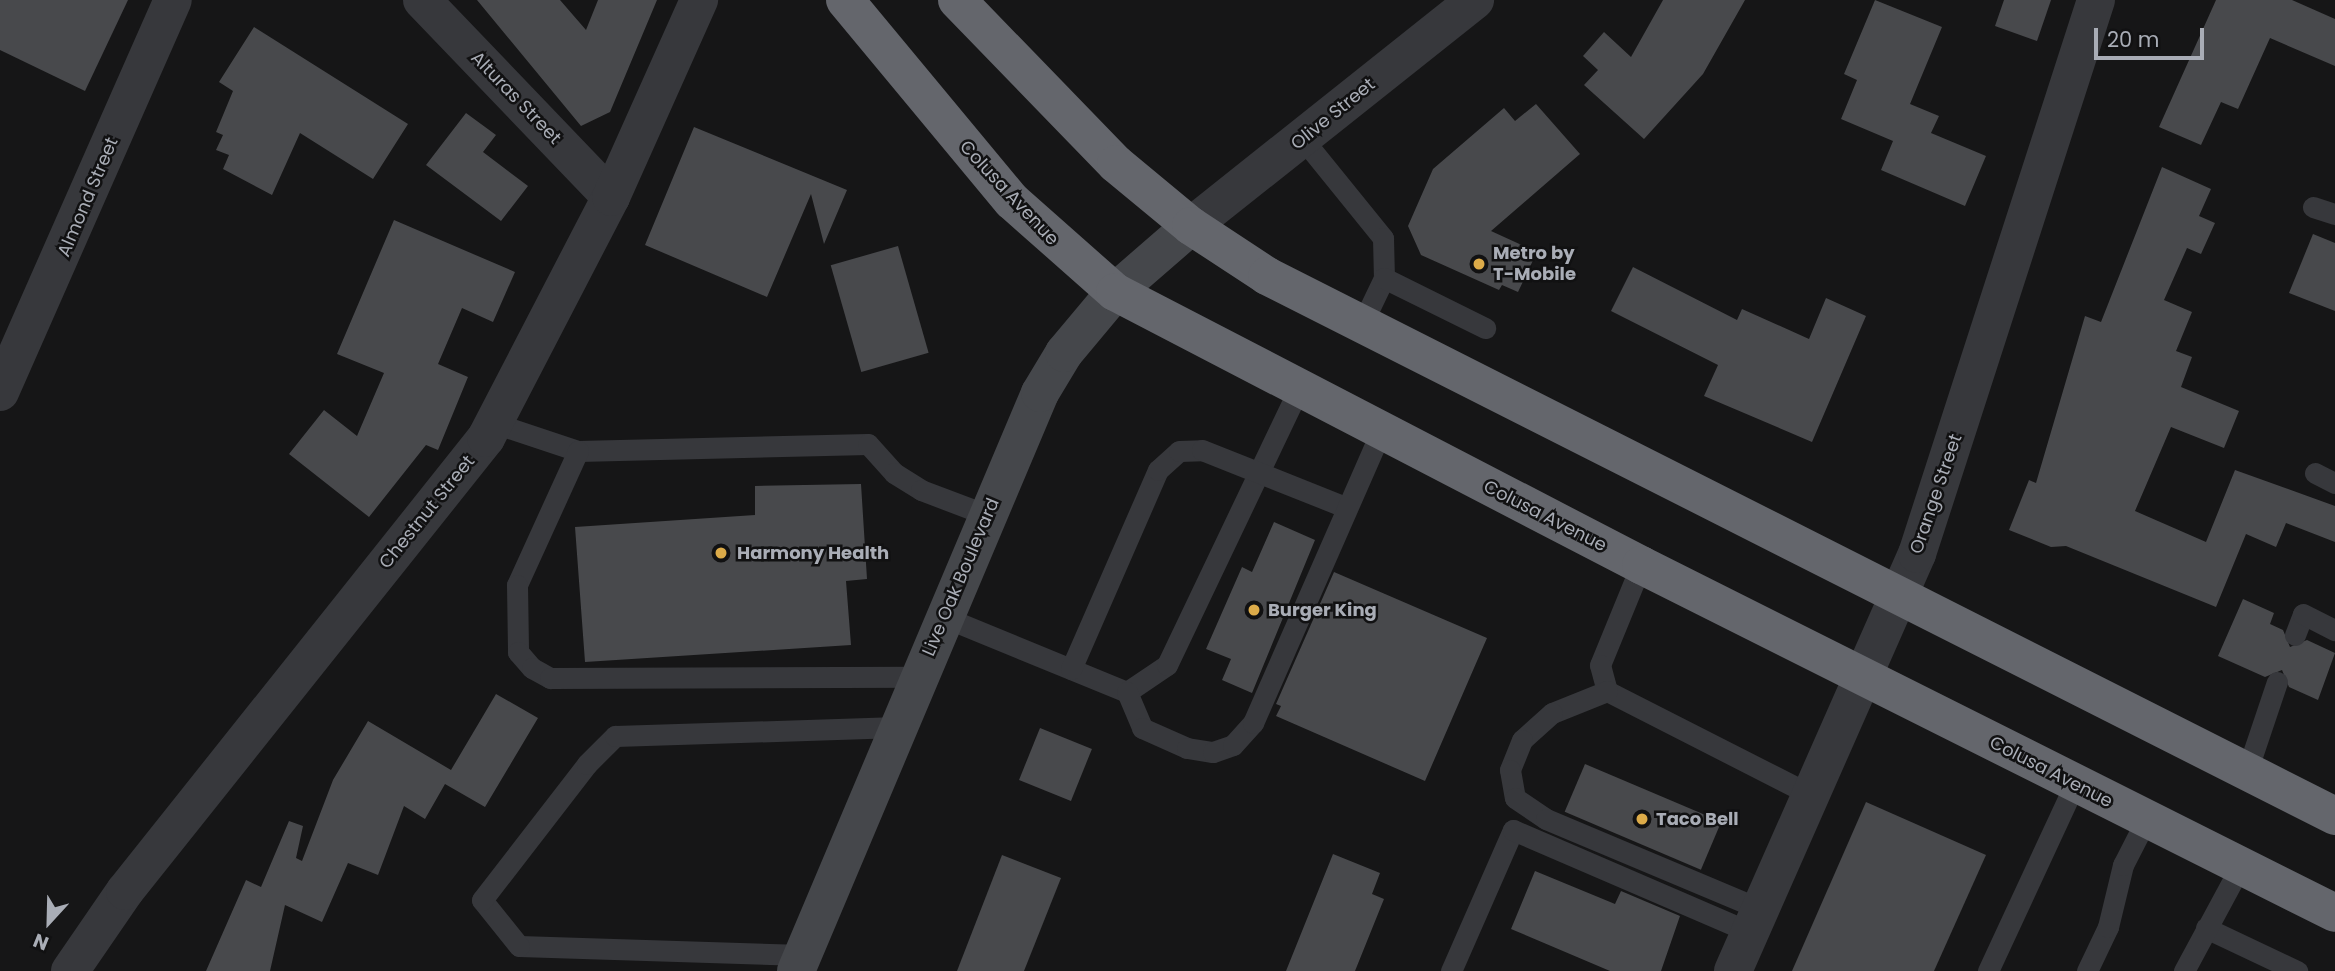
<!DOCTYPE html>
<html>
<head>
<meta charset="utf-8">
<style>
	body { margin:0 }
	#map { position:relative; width:2335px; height:971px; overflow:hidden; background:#161617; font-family:Poppins,sans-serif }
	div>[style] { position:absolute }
	.building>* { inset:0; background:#48494c; transform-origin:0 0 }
	.lane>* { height:21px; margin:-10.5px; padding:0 10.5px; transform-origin:10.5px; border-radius:10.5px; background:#37383c }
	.street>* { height:38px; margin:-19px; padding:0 19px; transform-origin:19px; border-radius:19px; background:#37383c }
	.secondary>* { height:38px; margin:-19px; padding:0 19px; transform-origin:19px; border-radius:19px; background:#45474b }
	.highway>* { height:38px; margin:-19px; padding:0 19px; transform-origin:19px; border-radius:19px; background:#64666c }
	.dots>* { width:19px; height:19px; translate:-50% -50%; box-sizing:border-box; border:4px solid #111112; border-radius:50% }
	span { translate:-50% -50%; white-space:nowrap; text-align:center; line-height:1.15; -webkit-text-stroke:5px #111112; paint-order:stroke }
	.street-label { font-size:18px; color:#a9adb6 }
	.poi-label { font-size:18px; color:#a9adb6; font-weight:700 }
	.left { translate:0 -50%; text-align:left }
	.north { position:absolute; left:14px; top:887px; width:70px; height:70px; -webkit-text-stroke:5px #111112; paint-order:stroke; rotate:202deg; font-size:19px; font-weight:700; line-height:28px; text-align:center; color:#a9adb6 }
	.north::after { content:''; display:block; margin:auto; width:24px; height:32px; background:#a9adb6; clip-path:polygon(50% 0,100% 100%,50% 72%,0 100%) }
	.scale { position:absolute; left:2094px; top:28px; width:110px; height:32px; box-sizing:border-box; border:4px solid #a9adb6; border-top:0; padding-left:9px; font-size:21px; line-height:24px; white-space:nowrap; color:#a9adb6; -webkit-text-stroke:5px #111112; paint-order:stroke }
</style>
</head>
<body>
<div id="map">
	<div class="building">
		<i style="clip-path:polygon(0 0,128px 0,85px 91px,0 50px)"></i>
		<i style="clip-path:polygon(477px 0,560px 0,586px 30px,598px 0,657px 0,610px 112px,581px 126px)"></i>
		<i style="clip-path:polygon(1663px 0,1745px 0,1703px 74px,1644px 139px,1584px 85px,1598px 70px,1583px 56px,1604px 32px,1631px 57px)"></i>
		<i style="clip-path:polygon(1875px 0,1942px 27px,1910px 104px,1939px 116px,1931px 133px,1986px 156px,1965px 206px,1881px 170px,1893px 141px,1841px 119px,1857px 80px,1844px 74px)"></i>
		<i style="clip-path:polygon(2004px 0,2051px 0,2037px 41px,1995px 26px)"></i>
		<i style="clip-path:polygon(2216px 0,2292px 0,2335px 19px,2335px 66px,2270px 38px,2238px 109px,2221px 102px,2201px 145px,2159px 127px)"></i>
		<i style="clip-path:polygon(254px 27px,408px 124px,373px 179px,300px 133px,272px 195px,223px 169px,229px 155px,216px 150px,223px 135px,216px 132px,233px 91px,219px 82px)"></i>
		<i style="clip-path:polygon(1536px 104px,1580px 154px,1491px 231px,1537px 252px,1518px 292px,1502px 285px,1499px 290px,1421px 255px,1408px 226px,1433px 169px,1504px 108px,1515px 121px)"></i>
		<i style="clip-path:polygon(466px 113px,496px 135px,483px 152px,528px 186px,501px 221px,426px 165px)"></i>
		<i style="clip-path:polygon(694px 127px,847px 190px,824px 244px,811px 194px,767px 297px,645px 245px)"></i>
		<i style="clip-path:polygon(2162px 167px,2211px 189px,2199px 216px,2215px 223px,2201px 254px,2187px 248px,2164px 300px,2192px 312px,2176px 351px,2192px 357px,2181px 387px,2239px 411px,2224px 448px,2171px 427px,2135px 511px,2206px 542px,2235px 470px,2335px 506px,2335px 542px,2286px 523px,2276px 547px,2246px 534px,2216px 607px,2066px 546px,2051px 547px,2009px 530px,2029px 480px,2036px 483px,2085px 316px,2101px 322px)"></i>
		<i style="clip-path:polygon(394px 220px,515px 272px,493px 322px,462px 308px,438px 364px,468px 377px,438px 450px,426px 445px,369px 517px,289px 454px,324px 410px,357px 436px,384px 373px,337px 354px)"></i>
		<i style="clip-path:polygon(2313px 234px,2335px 243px,2335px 311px,2289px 293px)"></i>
		<i style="left:898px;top:246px;width:111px;height:70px;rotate:74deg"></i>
		<i style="clip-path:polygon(1633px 267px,1737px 320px,1742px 309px,1809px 339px,1826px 298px,1866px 316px,1812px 442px,1704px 396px,1718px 365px,1611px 311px)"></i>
		<i style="clip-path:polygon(861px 484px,867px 579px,846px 581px,851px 645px,585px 662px,575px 527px,755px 515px,755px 486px)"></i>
		<i style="clip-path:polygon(1274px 522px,1315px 540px,1252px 693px,1222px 680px,1231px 659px,1206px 649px,1242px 567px,1252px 572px)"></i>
		<i style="clip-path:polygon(1334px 572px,1487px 638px,1425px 781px,1276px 716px,1281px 706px,1276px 704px)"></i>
		<i style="clip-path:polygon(2243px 599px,2274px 613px,2270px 624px,2283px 630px,2290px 647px,2307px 640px,2335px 653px,2318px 700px,2289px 687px,2282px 670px,2265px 677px,2218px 656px)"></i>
		<i style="clip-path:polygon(496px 694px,538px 718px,485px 807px,445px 784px,425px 819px,404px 806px,378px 875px,348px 863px,322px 922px,285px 905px,270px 971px,206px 971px,246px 880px,261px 887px,289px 821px,303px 826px,296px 858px,302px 861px,333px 780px,368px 721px,451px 770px)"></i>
		<i style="left:1040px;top:728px;width:56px;height:56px;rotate:22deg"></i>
		<i style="left:1585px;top:764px;width:148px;height:52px;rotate:23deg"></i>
		<i style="clip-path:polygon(1866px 802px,1986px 855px,1934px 971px,1792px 971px)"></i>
		<i style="clip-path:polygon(1333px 854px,1380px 873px,1372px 894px,1384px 899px,1355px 971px,1286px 971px)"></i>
		<i style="clip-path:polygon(1002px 855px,1061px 878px,1024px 971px,957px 971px)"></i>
		<i style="clip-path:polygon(1535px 871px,1615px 904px,1621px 891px,1680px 916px,1661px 971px,1610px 971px,1511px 929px)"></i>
	</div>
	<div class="lane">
		<i style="left:1302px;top:138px;width:129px;rotate:51deg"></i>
		<i style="left:1383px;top:238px;width:40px;rotate:88.6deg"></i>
		<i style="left:1384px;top:278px;width:51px;rotate:115.6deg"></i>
		<i style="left:2313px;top:207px;width:23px;rotate:18deg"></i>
		<i style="left:1384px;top:278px;width:113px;rotate:26.3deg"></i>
		<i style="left:494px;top:423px;width:89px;rotate:18.4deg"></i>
		<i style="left:578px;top:451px;width:290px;rotate:-1.4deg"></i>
		<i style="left:868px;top:444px;width:39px;rotate:48deg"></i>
		<i style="left:894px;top:473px;width:32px;rotate:32deg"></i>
		<i style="left:921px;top:490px;width:71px;rotate:20.7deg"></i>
		<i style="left:578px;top:451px;width:147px;rotate:114.5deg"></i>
		<i style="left:517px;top:585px;width:67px;rotate:89.1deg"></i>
		<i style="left:518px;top:652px;width:21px;rotate:49deg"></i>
		<i style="left:532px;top:668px;width:21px;rotate:29deg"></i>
		<i style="left:550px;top:678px;width:369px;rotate:-0.2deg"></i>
		<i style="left:2315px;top:473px;width:22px;rotate:27deg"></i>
		<i style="left:1641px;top:565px;width:108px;rotate:112.3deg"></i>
		<i style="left:1600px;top:665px;width:27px;rotate:75deg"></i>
		<i style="left:1607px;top:691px;width:229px;rotate:27deg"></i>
		<i style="left:944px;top:617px;width:198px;rotate:22.3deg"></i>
		<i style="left:1127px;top:692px;width:48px;rotate:-34deg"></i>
		<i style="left:1167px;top:665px;width:305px;rotate:-64.5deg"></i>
		<i style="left:2295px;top:635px;width:22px;rotate:-69deg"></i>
		<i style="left:2303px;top:614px;width:36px;rotate:27deg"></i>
		<i style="left:1071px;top:669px;width:217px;rotate:-66.4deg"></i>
		<i style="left:1158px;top:470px;width:28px;rotate:-42deg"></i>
		<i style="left:1179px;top:451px;width:23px;rotate:-2deg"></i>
		<i style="left:1202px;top:450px;width:154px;rotate:21.7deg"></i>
		<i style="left:1607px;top:691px;width:59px;rotate:158.2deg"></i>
		<i style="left:1552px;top:713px;width:40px;rotate:138deg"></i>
		<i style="left:1522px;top:740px;width:32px;rotate:112deg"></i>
		<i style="left:1510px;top:770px;width:28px;rotate:80deg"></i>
		<i style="left:1515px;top:798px;width:37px;rotate:34deg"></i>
		<i style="left:1546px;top:819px;width:232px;rotate:22.8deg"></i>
		<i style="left:1127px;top:692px;width:39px;rotate:67deg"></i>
		<i style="left:1142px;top:728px;width:49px;rotate:24deg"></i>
		<i style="left:1187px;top:748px;width:26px;rotate:9deg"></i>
		<i style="left:1213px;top:752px;width:21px;rotate:-19deg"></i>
		<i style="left:1233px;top:745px;width:30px;rotate:-48deg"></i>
		<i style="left:1253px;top:723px;width:318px;rotate:-66.3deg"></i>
		<i style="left:2247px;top:771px;width:94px;rotate:-71.4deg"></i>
		<i style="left:2206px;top:928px;width:101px;rotate:25.3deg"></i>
		<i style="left:803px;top:955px;width:284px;rotate:-178.2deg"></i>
		<i style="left:519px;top:946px;width:59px;rotate:-128.8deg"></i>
		<i style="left:482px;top:900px;width:172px;rotate:-52.3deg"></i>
		<i style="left:587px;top:764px;width:40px;rotate:-45deg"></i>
		<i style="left:615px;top:736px;width:283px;rotate:-1.8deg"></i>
		<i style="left:1451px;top:971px;width:154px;rotate:-66.3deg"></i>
		<i style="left:1513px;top:830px;width:258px;rotate:23.3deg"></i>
		<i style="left:1988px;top:971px;width:206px;rotate:-65.1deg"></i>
		<i style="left:2087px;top:971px;width:49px;rotate:-64.5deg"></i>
		<i style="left:2108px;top:927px;width:64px;rotate:-76.4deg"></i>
		<i style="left:2123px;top:865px;width:51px;rotate:-62.9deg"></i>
		<i style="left:2184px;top:971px;width:118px;rotate:-61.7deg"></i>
	</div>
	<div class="street">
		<i style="left:422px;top:0;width:273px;rotate:46.2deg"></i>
		<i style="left:1191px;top:226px;width:363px;rotate:-38.5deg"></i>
		<i style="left:0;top:392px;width:428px;rotate:-66.2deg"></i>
		<i style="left:70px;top:971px;width:97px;rotate:-55.5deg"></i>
		<i style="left:125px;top:891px;width:579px;rotate:-51.45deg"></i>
		<i style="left:486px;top:438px;width:271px;rotate:-62.6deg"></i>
		<i style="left:611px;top:197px;width:216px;rotate:-65.9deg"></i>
		<i style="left:1733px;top:971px;width:456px;rotate:-66.2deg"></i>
		<i style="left:1917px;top:554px;width:582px;rotate:-72.09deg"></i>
	</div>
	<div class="secondary">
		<i style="left:796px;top:971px;width:627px;rotate:-67.11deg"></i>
		<i style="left:1040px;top:393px;width:47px;rotate:-59deg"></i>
		<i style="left:1064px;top:353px;width:80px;rotate:-50.1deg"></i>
		<i style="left:1115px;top:292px;width:101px;rotate:-41deg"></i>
	</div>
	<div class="highway">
		<i style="left:845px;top:0;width:261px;rotate:50.3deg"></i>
		<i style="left:1012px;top:201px;width:137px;rotate:41.5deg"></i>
		<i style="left:1115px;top:292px;width:593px;rotate:27.43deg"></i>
		<i style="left:1641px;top:565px;width:776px;rotate:26.63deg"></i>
		<i style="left:957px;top:0;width:228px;rotate:45.9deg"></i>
		<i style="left:1116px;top:164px;width:97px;rotate:39.6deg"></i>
		<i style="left:1191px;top:226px;width:91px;rotate:33.3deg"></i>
		<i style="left:1267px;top:276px;width:1197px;rotate:26.82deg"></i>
	</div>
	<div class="dots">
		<i style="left:1479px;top:264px;background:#dcab49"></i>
		<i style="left:721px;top:553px;background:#dcab49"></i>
		<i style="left:1254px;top:610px;background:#dcab49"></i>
		<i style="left:1642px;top:819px;background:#dcab49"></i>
	</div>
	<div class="street-label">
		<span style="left:516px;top:98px;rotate:46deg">Alturas Street</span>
		<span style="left:1333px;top:114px;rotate:-39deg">Olive Street</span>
		<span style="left:1009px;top:193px;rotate:47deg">Colusa Avenue</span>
		<span style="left:88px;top:197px;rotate:-67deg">Almond Street</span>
		<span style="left:1936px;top:494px;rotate:-71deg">Orange Street</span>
		<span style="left:427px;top:512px;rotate:-51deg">Chestnut Street</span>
		<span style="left:1545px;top:516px;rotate:27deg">Colusa Avenue</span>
		<span style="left:961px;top:577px;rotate:-67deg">Live Oak Boulevard</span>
		<span style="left:2051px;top:772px;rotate:27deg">Colusa Avenue</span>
	</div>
	<div class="poi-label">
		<span class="left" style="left:1493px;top:264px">Metro by<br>T-Mobile</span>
		<span class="left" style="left:737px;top:553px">Harmony Health</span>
		<span class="left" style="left:1268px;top:610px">Burger King</span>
		<span class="left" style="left:1656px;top:819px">Taco Bell</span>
	</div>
	<div class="north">N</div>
	<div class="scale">20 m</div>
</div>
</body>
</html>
